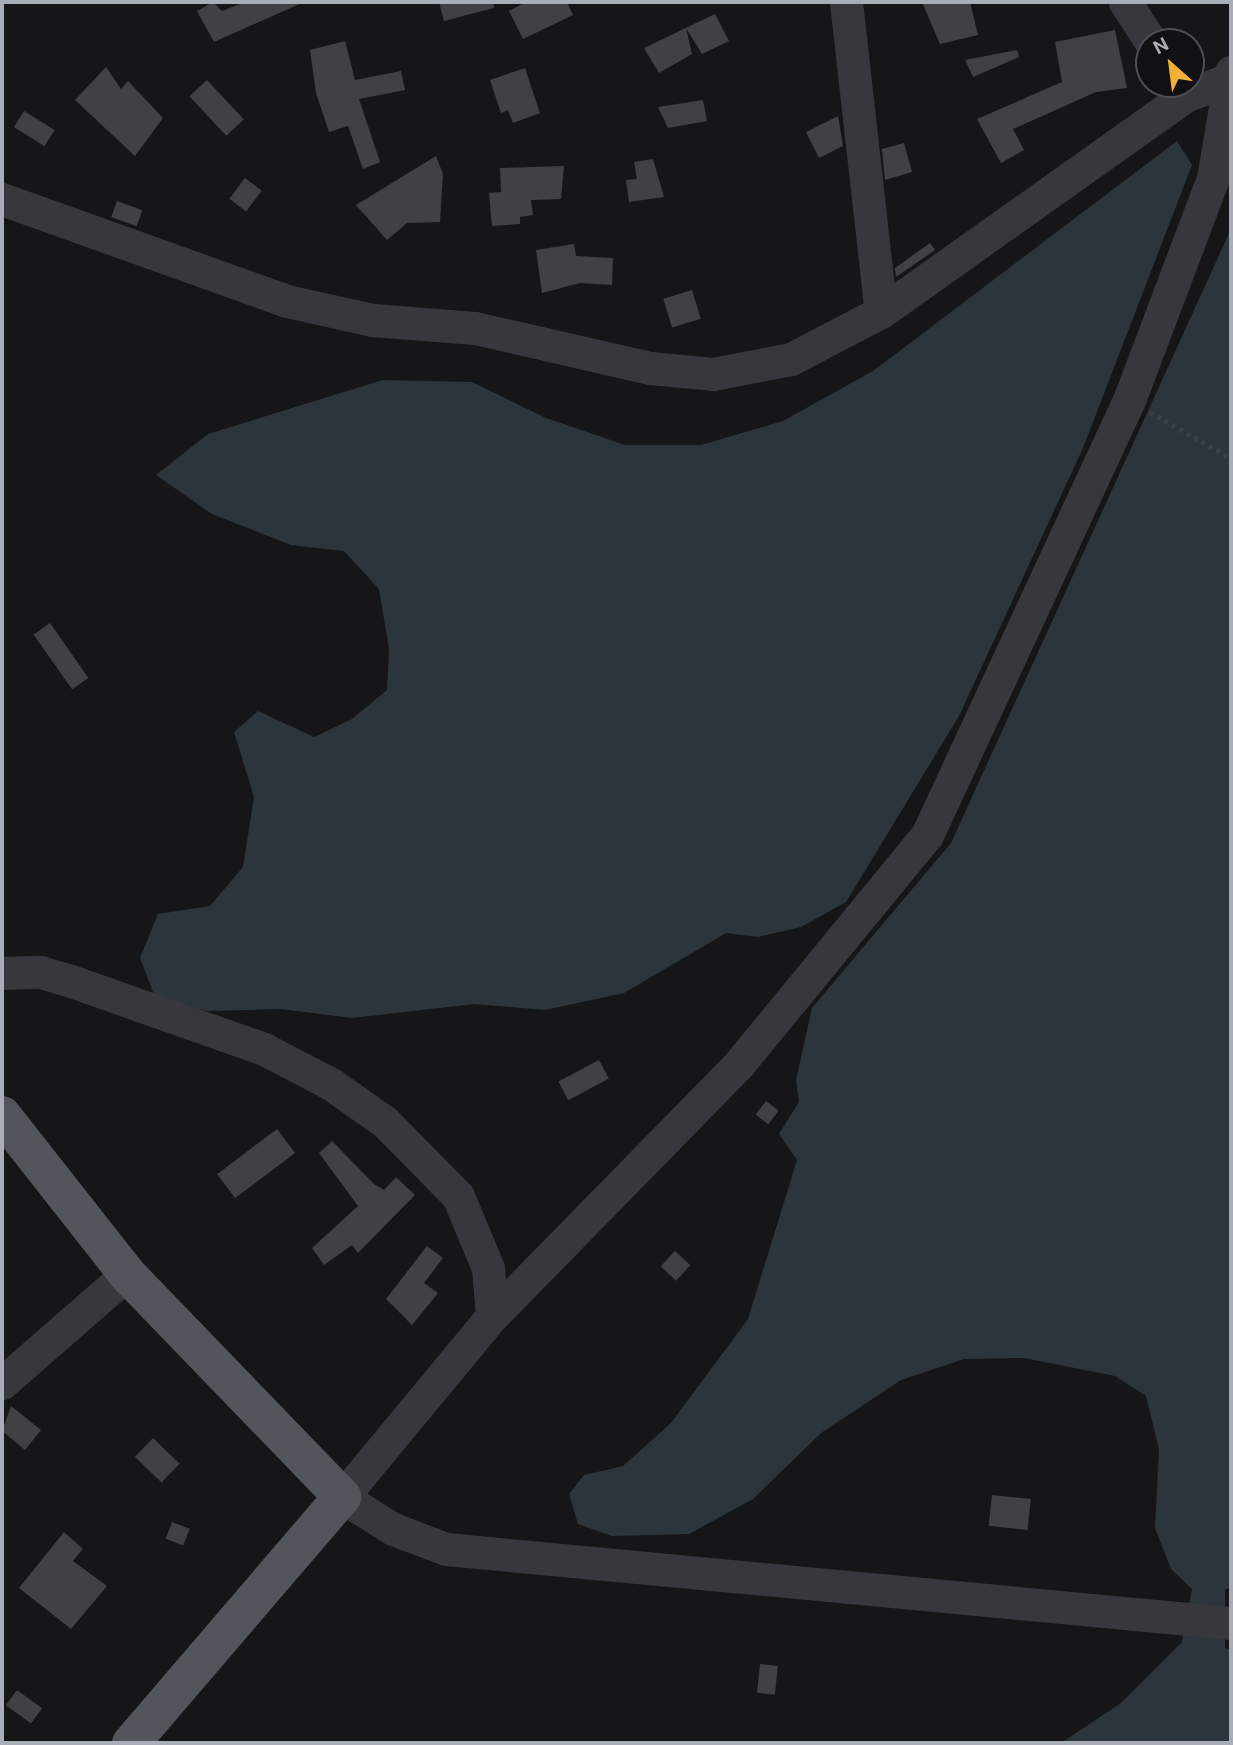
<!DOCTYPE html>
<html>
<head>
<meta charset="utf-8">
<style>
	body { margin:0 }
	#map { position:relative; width:1233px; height:1745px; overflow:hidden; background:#161618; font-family:"DM Sans",sans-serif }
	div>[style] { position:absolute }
	.water>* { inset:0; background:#2c353c }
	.building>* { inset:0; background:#404145; transform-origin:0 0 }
	.path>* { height:4.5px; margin-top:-2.25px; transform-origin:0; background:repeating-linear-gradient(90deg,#3d3f44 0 3.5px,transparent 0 8.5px) }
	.minor>* { height:33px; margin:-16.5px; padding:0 16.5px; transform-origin:16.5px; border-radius:16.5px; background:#37383d }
	.major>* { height:38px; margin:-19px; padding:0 19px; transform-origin:19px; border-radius:19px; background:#53555c }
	span { translate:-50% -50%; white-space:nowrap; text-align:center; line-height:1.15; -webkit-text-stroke:6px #111113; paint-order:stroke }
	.frame { position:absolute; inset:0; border:4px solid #a8adb8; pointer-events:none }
	.north { position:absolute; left:1135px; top:28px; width:70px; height:70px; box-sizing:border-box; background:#111113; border:2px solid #4d4f55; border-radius:50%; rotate:332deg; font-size:19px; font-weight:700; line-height:28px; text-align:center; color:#a8adb8 }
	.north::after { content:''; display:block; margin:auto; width:24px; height:32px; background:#f2b134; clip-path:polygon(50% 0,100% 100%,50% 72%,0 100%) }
</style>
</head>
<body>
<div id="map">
	<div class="water">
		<i style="clip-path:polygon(1177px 141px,1192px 165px,1083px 448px,959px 716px,846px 902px,801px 927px,758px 937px,726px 933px,624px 993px,545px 1010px,474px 1004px,352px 1018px,280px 1009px,207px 1011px,156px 1000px,140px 958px,158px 914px,210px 906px,243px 867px,254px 797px,234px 732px,258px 711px,314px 737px,352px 719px,387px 690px,389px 649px,379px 589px,344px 551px,291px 545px,212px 514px,156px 475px,208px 434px,383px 380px,472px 382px,546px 418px,625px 445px,701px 445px,783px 421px,873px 371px)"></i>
		<i style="clip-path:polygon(1231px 229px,1231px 1587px,1225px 1590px,1225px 1648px,1231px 1650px,1231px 1743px,1061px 1743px,1121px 1703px,1182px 1642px,1192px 1589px,1171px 1569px,1155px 1528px,1159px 1449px,1146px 1396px,1115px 1376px,1024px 1358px,964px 1359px,901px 1380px,821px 1433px,753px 1499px,689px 1534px,612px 1536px,578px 1524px,569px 1494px,584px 1475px,623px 1466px,671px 1423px,748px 1319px,797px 1160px,779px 1134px,799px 1102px,796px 1080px,812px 1008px,951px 843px)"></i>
	</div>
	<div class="building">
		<i style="clip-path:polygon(213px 2px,222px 11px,245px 2px,304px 2px,214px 42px,197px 11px)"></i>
		<i style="clip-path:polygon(439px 2px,493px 2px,494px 8px,444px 21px)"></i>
		<i style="clip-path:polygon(526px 2px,567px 2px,573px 15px,523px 39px,509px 11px)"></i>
		<i style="clip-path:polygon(922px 2px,970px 2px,978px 35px,940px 44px)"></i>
		<i style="clip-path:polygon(715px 14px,729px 41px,702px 54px,686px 28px,692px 54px,659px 73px,644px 48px)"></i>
		<i style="clip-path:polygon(1115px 30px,1127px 88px,1096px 92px,1013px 129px,1024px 150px,1001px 163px,977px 119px,1062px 82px,1055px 42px)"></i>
		<i style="clip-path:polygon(345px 41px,355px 80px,401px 71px,405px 90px,359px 99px,380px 162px,363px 169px,348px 126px,329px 132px,316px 93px,310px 50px)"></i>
		<i style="clip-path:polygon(1017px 50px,1019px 57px,973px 77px,965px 60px)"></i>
		<i style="clip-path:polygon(106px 67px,121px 89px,128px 81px,163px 118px,135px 156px,75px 100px)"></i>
		<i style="clip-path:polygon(525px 68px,540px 113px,513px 123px,508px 110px,501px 113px,490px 80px)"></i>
		<i style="left:207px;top:80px;width:54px;height:24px;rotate:47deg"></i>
		<i style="clip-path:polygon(703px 100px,707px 121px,668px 128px,658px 107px)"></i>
		<i style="left:24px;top:111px;width:36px;height:19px;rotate:32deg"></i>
		<i style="clip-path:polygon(838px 116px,843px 146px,819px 158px,806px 132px)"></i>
		<i style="clip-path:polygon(904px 143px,912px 172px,885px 180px,882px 149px)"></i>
		<i style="clip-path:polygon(436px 156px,443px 174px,440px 222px,407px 223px,387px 240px,356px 205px)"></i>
		<i style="clip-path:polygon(653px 159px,664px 197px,629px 202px,626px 180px,637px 179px,634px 162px)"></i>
		<i style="clip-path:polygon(564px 166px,561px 199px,531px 200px,533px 215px,520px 217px,520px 224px,492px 226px,489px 193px,501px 192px,500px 168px)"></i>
		<i style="left:245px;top:178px;width:21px;height:26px;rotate:37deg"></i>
		<i style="left:117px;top:201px;width:27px;height:17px;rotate:20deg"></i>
		<i style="clip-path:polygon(930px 243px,935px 250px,896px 277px,895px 268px)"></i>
		<i style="clip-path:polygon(574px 244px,576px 256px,613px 258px,612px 285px,580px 283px,542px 293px,536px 250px)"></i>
		<i style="left:692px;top:290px;width:30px;height:30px;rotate:73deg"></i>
		<i style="left:50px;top:623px;width:67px;height:20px;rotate:55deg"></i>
		<i style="left:599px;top:1060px;width:21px;height:46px;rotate:62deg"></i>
		<i style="left:766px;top:1101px;width:16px;height:17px;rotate:38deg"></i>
		<i style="left:277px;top:1129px;width:30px;height:75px;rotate:53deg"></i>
		<i style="clip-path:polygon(332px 1141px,374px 1184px,384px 1190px,396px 1177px,415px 1195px,358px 1253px,352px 1245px,324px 1265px,312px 1248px,358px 1206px,319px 1153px)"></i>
		<i style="clip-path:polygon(427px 1246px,443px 1258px,424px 1283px,438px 1293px,412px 1325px,386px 1299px)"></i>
		<i style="left:675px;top:1251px;width:21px;height:21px;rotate:43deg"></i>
		<i style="clip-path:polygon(11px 1406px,41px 1430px,25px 1450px,2px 1431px)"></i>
		<i style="left:153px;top:1438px;width:37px;height:26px;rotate:44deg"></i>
		<i style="left:992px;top:1495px;width:39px;height:31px;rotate:6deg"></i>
		<i style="left:172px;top:1522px;width:19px;height:18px;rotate:21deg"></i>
		<i style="clip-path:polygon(64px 1532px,83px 1549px,73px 1561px,107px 1586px,71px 1629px,19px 1588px)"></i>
		<i style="left:760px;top:1664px;width:18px;height:29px;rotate:6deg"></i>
		<i style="left:17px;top:1690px;width:31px;height:19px;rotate:36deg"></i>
	</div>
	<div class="path">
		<i style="left:1150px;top:412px;width:93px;rotate:29.6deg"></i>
	</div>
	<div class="minor">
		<i style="left:846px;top:2px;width:312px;rotate:83.6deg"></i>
		<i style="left:1125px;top:2px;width:48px;rotate:57deg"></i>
		<i style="left:1231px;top:72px;width:108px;rotate:99.6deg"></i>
		<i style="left:1213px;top:178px;width:237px;rotate:110.7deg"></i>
		<i style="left:1129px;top:400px;width:480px;rotate:114.9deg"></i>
		<i style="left:927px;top:835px;width:296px;rotate:129.4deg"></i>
		<i style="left:739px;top:1064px;width:353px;rotate:134.4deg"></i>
		<i style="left:492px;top:1316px;width:235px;rotate:129.6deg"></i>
		<i style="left:342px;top:1497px;width:60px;rotate:32.1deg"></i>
		<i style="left:393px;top:1529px;width:57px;rotate:20.7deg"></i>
		<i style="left:446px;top:1549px;width:788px;rotate:5.39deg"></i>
		<i style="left:2px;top:199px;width:303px;rotate:19.7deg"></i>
		<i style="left:287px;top:301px;width:88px;rotate:12.5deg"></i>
		<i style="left:373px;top:320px;width:102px;rotate:4.5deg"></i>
		<i style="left:475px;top:328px;width:180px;rotate:12.9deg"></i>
		<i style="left:650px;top:368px;width:63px;rotate:5.4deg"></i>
		<i style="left:713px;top:374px;width:79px;rotate:-10.9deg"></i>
		<i style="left:791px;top:359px;width:102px;rotate:-27.6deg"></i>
		<i style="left:881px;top:312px;width:373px;rotate:-35.4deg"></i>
		<i style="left:1185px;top:96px;width:45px;rotate:-20.9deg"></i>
		<i style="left:2px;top:973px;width:38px;rotate:-2deg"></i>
		<i style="left:40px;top:972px;width:32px;rotate:16deg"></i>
		<i style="left:71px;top:981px;width:205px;rotate:19.4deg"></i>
		<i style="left:264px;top:1049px;width:76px;rotate:27.6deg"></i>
		<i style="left:331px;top:1084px;width:66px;rotate:35.1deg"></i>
		<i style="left:385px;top:1122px;width:104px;rotate:45.4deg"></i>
		<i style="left:458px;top:1196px;width:78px;rotate:67.4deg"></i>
		<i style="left:488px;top:1268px;width:48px;rotate:85.2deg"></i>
		<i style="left:2px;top:1383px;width:166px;rotate:-41.1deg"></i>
	</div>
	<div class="major">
		<i style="left:2px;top:1115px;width:202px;rotate:51.8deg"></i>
		<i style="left:127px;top:1274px;width:310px;rotate:46deg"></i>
		<i style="left:342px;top:1497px;width:324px;rotate:130.6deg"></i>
	</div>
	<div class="frame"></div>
	<div class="north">N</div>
</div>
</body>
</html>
